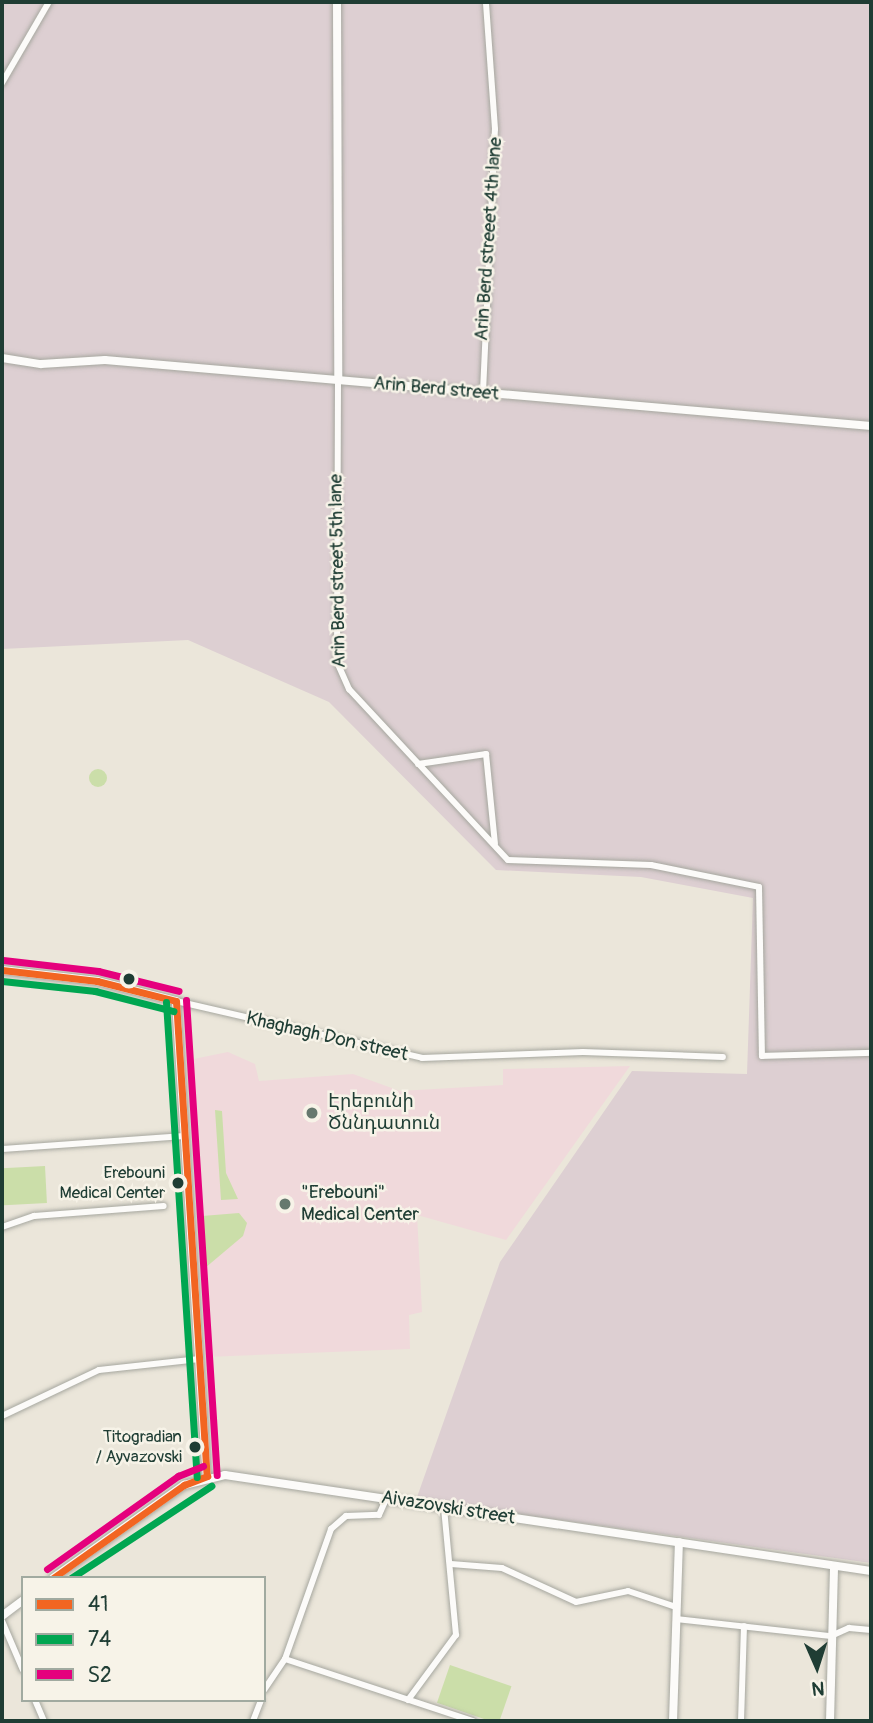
<!DOCTYPE html>
<html>
<head>
<meta charset="utf-8">
<style>
	body { margin:0 }
	#map { position:relative; width:873px; height:1723px; overflow:hidden; background:#ebe6da; font-family:Pangolin,"Noto Sans Armenian",sans-serif }
	div>[style] { position:absolute }
	.built>* { inset:0; background:#f0d9db }
	.industrial>* { inset:0; background:#ddcfd2 }
	.green>* { inset:0; background:#cbdea9; transform-origin:0 0 }
	.round { border-radius:50% }
	.roads { filter:drop-shadow(0 0 2px #a6a79f) drop-shadow(0 0 2px #a6a79f) }
	.street>* { height:6px; margin:-3px; padding:0 3px; transform-origin:3px; border-radius:3px; background:#fcfbf9 }
	.secondary>* { height:8px; margin:-4px; padding:0 4px; transform-origin:4px; border-radius:4px; background:#fcfbf9 }
	.bus-1>* { height:7px; margin:-3.5px; padding:0 3.5px; transform-origin:3.5px; border-radius:3.5px; background:#f26522 }
	.bus-2>* { height:7px; margin:-3.5px; padding:0 3.5px; transform-origin:3.5px; border-radius:3.5px; background:#00a651 }
	.bus-3>* { height:7px; margin:-3.5px; padding:0 3.5px; transform-origin:3.5px; border-radius:3.5px; background:#e5007d }
	.dots>* { width:19px; height:19px; translate:-50% -50%; box-sizing:border-box; border:4px solid #f7f3e8; border-radius:50% }
	span { translate:-50% -50%; white-space:nowrap; text-align:center; line-height:1.15; -webkit-text-stroke:5px #f7f3e8; paint-order:stroke }
	.bus-label { font-size:17px; color:#1f3d34 }
	.right { translate:-100% -50%; text-align:right }
	.street-label { font-size:19px; color:#1f3d34 }
	.poi-label { font-size:19px; color:#1f3d34 }
	.left { translate:0 -50%; text-align:left }
	.frame { position:absolute; inset:0; border:4px solid #1f3d34; pointer-events:none }
	.legend { position:absolute; left:21px; top:1576px; width:245px; height:126px; box-sizing:border-box; background:#f7f3e8; border:2px solid #a1aaa0; margin:0; padding:9px 12px; list-style:none; font-size:21px; color:#1f3d34 }
	.legend li { display:flex; align-items:center; gap:14px; height:35px }
	.legend b { width:35px; border:2px solid #a1aaa0 }
	.north { position:absolute; left:782px; top:1632px; width:70px; height:70px; -webkit-text-stroke:5px #f7f3e8; paint-order:stroke; rotate:177deg; font-size:19px; font-weight:700; line-height:28px; text-align:center; color:#1f3d34 }
	.north::after { content:''; display:block; margin:auto; width:24px; height:32px; background:#1f3d34; clip-path:polygon(50% 0,100% 100%,50% 72%,0 100%) }
</style>
</head>
<body>
<div id="map">
	<div class="built">
		<i style="clip-path:polygon(228px 1052px,255px 1064px,259px 1081px,353px 1074px,400px 1091px,503px 1085px,503px 1069px,630px 1066px,506px 1240px,417px 1215px,422px 1312px,409px 1315px,410px 1349px,206px 1357px,189px 1060px)"></i>
	</div>
	<div class="industrial">
		<i style="clip-path:polygon(2px 2px,871px 2px,871px 1563px,416px 1500px,500px 1262px,632px 1071px,747px 1074px,753px 898px,641px 877px,496px 870px,329px 702px,188px 640px,2px 649px)"></i>
	</div>
	<div class="green">
		<i class="round" style="left:89px;top:769px;width:18px;height:18px"></i>
		<i style="clip-path:polygon(215px 1110px,222px 1111px,226px 1173px,238px 1199px,221px 1200px)"></i>
		<i style="left:45px;top:1166px;width:37px;height:43px;rotate:87deg"></i>
		<i style="clip-path:polygon(239px 1213px,247px 1223px,243px 1236px,205px 1268px,202px 1216px)"></i>
		<i style="left:450px;top:1665px;width:65px;height:40px;rotate:19deg"></i>
	</div>
	<div class="roads">
		<div class="street">
			<i style="left:2px;top:83px;width:94px;rotate:-59.9deg"></i>
			<i style="left:338px;top:381px;width:281px;rotate:90.2deg"></i>
			<i style="left:337px;top:662px;width:30px;rotate:66deg"></i>
			<i style="left:349px;top:689px;width:233px;rotate:47.1deg"></i>
			<i style="left:508px;top:860px;width:143px;rotate:2deg"></i>
			<i style="left:651px;top:865px;width:110px;rotate:11.5deg"></i>
			<i style="left:759px;top:887px;width:169px;rotate:89deg"></i>
			<i style="left:762px;top:1056px;width:109px;rotate:-1.6deg"></i>
			<i style="left:483px;top:392px;width:263px;rotate:-87.4deg"></i>
			<i style="left:495px;top:129px;width:127px;rotate:-94.1deg"></i>
			<i style="left:418px;top:764px;width:69px;rotate:-8.4deg"></i>
			<i style="left:486px;top:754px;width:90px;rotate:84.3deg"></i>
			<i style="left:176px;top:1001px;width:253px;rotate:13deg"></i>
			<i style="left:422px;top:1058px;width:161px;rotate:-2.1deg"></i>
			<i style="left:583px;top:1052px;width:140px;rotate:2deg"></i>
			<i style="left:2px;top:1149px;width:183px;rotate:-4.1deg"></i>
			<i style="left:2px;top:1227px;width:34px;rotate:-19deg"></i>
			<i style="left:34px;top:1216px;width:130px;rotate:-4.4deg"></i>
			<i style="left:2px;top:1416px;width:107px;rotate:-25.4deg"></i>
			<i style="left:99px;top:1370px;width:101px;rotate:-6.3deg"></i>
			<i style="left:451px;top:1564px;width:51px;rotate:4.5deg"></i>
			<i style="left:502px;top:1568px;width:81px;rotate:24.7deg"></i>
			<i style="left:576px;top:1602px;width:53px;rotate:-11.9deg"></i>
			<i style="left:628px;top:1591px;width:51px;rotate:18.4deg"></i>
			<i style="left:676px;top:1619px;width:156px;rotate:6.3deg"></i>
			<i style="left:831px;top:1636px;width:20px;rotate:-24deg"></i>
			<i style="left:849px;top:1628px;width:22px;rotate:5deg"></i>
			<i style="left:2px;top:1621px;width:53px;rotate:66.8deg"></i>
			<i style="left:285px;top:1659px;width:198px;rotate:18.3deg"></i>
			<i style="left:264px;top:1690px;width:37px;rotate:-56deg"></i>
			<i style="left:285px;top:1659px;width:138px;rotate:-70.5deg"></i>
			<i style="left:331px;top:1529px;width:20px;rotate:-41deg"></i>
			<i style="left:346px;top:1516px;width:33px;rotate:-2deg"></i>
			<i style="left:379px;top:1515px;width:17px;rotate:-66deg"></i>
			<i style="left:35px;top:1700px;width:23px;rotate:67deg"></i>
			<i style="left:408px;top:1700px;width:81px;rotate:-53.6deg"></i>
			<i style="left:456px;top:1635px;width:127px;rotate:-95.4deg"></i>
			<i style="left:253px;top:1721px;width:22px;rotate:-69deg"></i>
			<i style="left:741px;top:1721px;width:95px;rotate:-88.2deg"></i>
		</div>
		<div class="secondary">
			<i style="left:337px;top:2px;width:379px;rotate:89.8deg"></i>
			<i style="left:2px;top:358px;width:39px;rotate:9deg"></i>
			<i style="left:41px;top:364px;width:64px;rotate:-3.6deg"></i>
			<i style="left:105px;top:360px;width:769px;rotate:4.92deg"></i>
			<i style="left:2px;top:970px;width:96px;rotate:6.6deg"></i>
			<i style="left:97px;top:981px;width:81px;rotate:14.2deg"></i>
			<i style="left:176px;top:1001px;width:476px;rotate:86.3deg"></i>
			<i style="left:53px;top:1578px;width:161px;rotate:-35.4deg"></i>
			<i style="left:184px;top:1485px;width:42px;rotate:-13.7deg"></i>
			<i style="left:225px;top:1475px;width:653px;rotate:8.45deg"></i>
			<i style="left:2px;top:1616px;width:26px;rotate:-37deg"></i>
			<i style="left:673px;top:1721px;width:179px;rotate:-88.1deg"></i>
			<i style="left:830px;top:1721px;width:155px;rotate:-88.5deg"></i>
		</div>
	</div>
	<div class="bus-1">
		<i style="left:2px;top:970px;width:96px;rotate:6.6deg"></i>
		<i style="left:97px;top:981px;width:81px;rotate:14.2deg"></i>
		<i style="left:176px;top:1001px;width:476px;rotate:86.3deg"></i>
		<i style="left:53px;top:1578px;width:161px;rotate:-35.4deg"></i>
		<i style="left:184px;top:1485px;width:25px;rotate:-21deg"></i>
	</div>
	<div class="bus-2">
		<i style="left:2px;top:981px;width:94px;rotate:6.1deg"></i>
		<i style="left:95px;top:991px;width:81px;rotate:14.4deg"></i>
		<i style="left:166px;top:1002px;width:476px;rotate:86.3deg"></i>
		<i style="left:71px;top:1578px;width:168px;rotate:-33.3deg"></i>
	</div>
	<div class="bus-3">
		<i style="left:3px;top:960px;width:96px;rotate:6.6deg"></i>
		<i style="left:98px;top:971px;width:83px;rotate:13.9deg"></i>
		<i style="left:186px;top:1000px;width:476px;rotate:86.3deg"></i>
		<i style="left:47px;top:1569px;width:161px;rotate:-35.4deg"></i>
		<i style="left:178px;top:1476px;width:27px;rotate:-22deg"></i>
	</div>
	<div class="dots">
		<i style="left:129px;top:979px;background:#1f3d34"></i>
		<i style="left:312px;top:1113px;background:#66786e"></i>
		<i style="left:178px;top:1183px;background:#1f3d34"></i>
		<i style="left:285px;top:1204px;background:#66786e"></i>
		<i style="left:195px;top:1447px;background:#1f3d34"></i>
	</div>
	<div class="bus-label">
		<span class="right" style="left:165px;top:1183px">Erebouni<br>Medical Center</span>
		<span class="right" style="left:182px;top:1447px">Titogradian<br>/ Ayvazovski</span>
	</div>
	<div class="street-label">
		<span style="left:489px;top:239px;rotate:-86deg">Arin Berd streeet 4th lane</span>
		<span style="left:436px;top:389px;rotate:5deg">Arin Berd street</span>
		<span style="left:338px;top:571px;rotate:-91deg">Arin Berd street 5th lane</span>
		<span style="left:327px;top:1037px;rotate:13deg">Khaghagh Don street</span>
		<span style="left:448px;top:1508px;rotate:9deg">Aivazovski street</span>
	</div>
	<div class="poi-label">
		<span class="left" style="left:328px;top:1113px">Էրեբունի<br>Ծննդատուն</span>
		<span class="left" style="left:301px;top:1204px">"Erebouni"<br>Medical Center</span>
	</div>
	<div class="frame"></div>
	<ul class="legend">
	<li><b style="height:9px;background:#f26522"></b>41</li>
	<li><b style="height:9px;background:#00a651"></b>74</li>
	<li><b style="height:9px;background:#e5007d"></b>Տ2</li>
	</ul>
	<div class="north">N</div>
</div>
</body>
</html>
